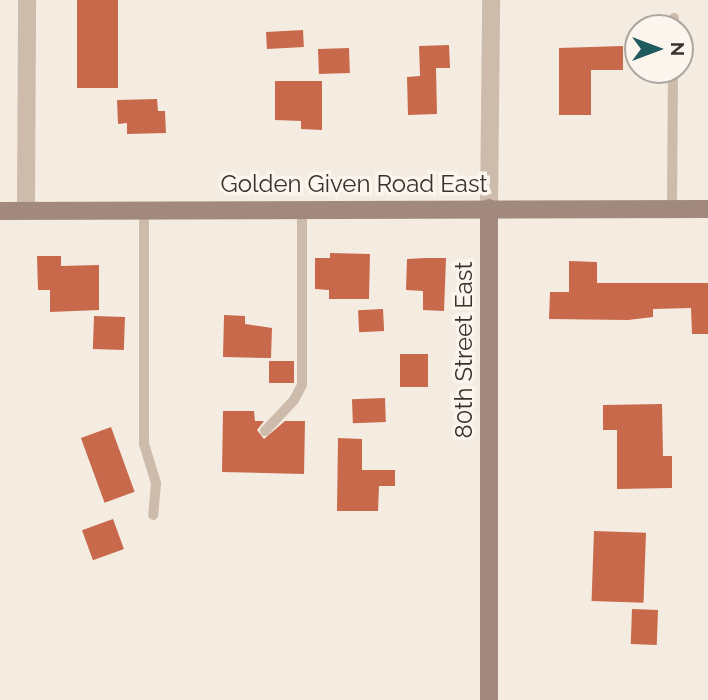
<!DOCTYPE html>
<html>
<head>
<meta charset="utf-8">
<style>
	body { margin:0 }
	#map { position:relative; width:708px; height:700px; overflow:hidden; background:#f4ebe1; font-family:Raleway,sans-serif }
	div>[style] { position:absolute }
	.building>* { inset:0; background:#c8694b; transform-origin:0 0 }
	.lane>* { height:10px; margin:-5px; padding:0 5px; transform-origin:5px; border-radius:5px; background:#cdbbac }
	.street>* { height:18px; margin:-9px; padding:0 9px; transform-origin:9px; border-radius:9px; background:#cdbbac }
	.secondary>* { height:18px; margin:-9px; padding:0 9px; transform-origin:9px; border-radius:9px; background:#a18a7d }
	span { translate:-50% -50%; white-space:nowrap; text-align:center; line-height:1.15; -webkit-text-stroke:7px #fbf5ee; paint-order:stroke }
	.street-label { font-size:24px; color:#3b302b }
	.north { position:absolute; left:624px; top:14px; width:70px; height:70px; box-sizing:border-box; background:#fbf5ee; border:2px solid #aea6a0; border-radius:50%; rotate:90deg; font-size:19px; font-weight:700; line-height:28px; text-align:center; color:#3b302b }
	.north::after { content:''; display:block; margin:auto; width:24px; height:32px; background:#1f5a5e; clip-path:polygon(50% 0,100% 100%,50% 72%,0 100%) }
</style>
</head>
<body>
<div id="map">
	<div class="building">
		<i style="left:77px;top:0;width:41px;height:88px"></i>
		<i style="left:303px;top:30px;width:17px;height:37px;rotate:87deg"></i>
		<i style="clip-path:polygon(449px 45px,450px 68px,436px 68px,437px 114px,408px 115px,407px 77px,420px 76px,419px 46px)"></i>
		<i style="clip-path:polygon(623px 46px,623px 70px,591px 70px,591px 115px,559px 115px,559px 48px)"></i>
		<i style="left:349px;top:48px;width:25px;height:31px;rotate:88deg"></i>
		<i style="clip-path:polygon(275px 81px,322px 81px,322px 130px,301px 129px,301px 121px,275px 120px)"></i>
		<i style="clip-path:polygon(157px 99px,158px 111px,165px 111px,166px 133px,127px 134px,127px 123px,118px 124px,117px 100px)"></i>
		<i style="clip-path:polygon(330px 253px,370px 254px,369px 299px,329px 299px,329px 290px,315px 289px,315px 258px,330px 258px)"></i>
		<i style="clip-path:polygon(37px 256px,61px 256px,61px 266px,99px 265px,99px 310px,50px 312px,50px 290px,38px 290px)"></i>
		<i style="clip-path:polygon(425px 258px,446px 258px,444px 311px,423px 310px,423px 291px,406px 290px,407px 259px)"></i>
		<i style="clip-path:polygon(569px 261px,597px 262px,597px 283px,708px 283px,708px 334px,692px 334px,691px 308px,653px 309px,653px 317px,628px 320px,549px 319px,550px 292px,569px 292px)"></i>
		<i style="left:383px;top:309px;width:22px;height:25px;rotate:87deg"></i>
		<i style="clip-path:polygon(224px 315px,245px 316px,245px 324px,272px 328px,271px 358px,223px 357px)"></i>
		<i style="left:94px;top:316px;width:31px;height:33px;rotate:2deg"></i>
		<i style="left:400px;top:354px;width:28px;height:33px"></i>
		<i style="left:269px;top:361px;width:25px;height:22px"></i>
		<i style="left:385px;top:398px;width:24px;height:33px;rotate:88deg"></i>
		<i style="clip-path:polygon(662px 404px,663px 456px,672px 456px,672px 488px,617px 489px,617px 430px,603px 430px,603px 405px)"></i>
		<i style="clip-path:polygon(223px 411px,254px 411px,255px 421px,264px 421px,257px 430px,264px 439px,285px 421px,305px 421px,304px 474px,222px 472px)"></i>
		<i style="left:111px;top:427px;width:69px;height:32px;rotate:70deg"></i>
		<i style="clip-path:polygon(338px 438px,362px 439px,362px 470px,395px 470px,395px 486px,379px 486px,378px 511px,337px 511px)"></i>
		<i style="left:113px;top:519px;width:32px;height:33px;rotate:70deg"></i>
		<i style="left:594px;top:531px;width:52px;height:70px;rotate:2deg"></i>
		<i style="left:632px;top:609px;width:26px;height:35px;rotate:2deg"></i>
	</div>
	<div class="lane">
		<i style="left:674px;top:28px;width:10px;rotate:-90deg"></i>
		<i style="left:672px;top:209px;width:139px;rotate:-89.6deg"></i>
		<i style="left:144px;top:210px;width:234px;rotate:90deg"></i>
		<i style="left:144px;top:444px;width:41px;rotate:72.9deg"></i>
		<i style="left:156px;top:483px;width:32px;rotate:95deg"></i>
		<i style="left:265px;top:431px;width:42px;rotate:-46.9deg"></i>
		<i style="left:294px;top:400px;width:17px;rotate:-62deg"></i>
		<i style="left:302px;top:385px;width:176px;rotate:-90deg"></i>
	</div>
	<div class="street">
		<i style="left:489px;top:208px;width:208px;rotate:-89.4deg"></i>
		<i style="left:26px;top:210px;width:210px;rotate:-89.7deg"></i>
	</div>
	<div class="secondary">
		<i style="left:0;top:211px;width:708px;rotate:-0.16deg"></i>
		<i style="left:489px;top:700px;width:492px;rotate:-90deg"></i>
	</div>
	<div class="street-label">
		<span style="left:354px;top:184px">Golden Given Road East</span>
		<span style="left:464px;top:350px;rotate:-90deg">80th Street East</span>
	</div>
	<div class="north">N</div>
</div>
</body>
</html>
